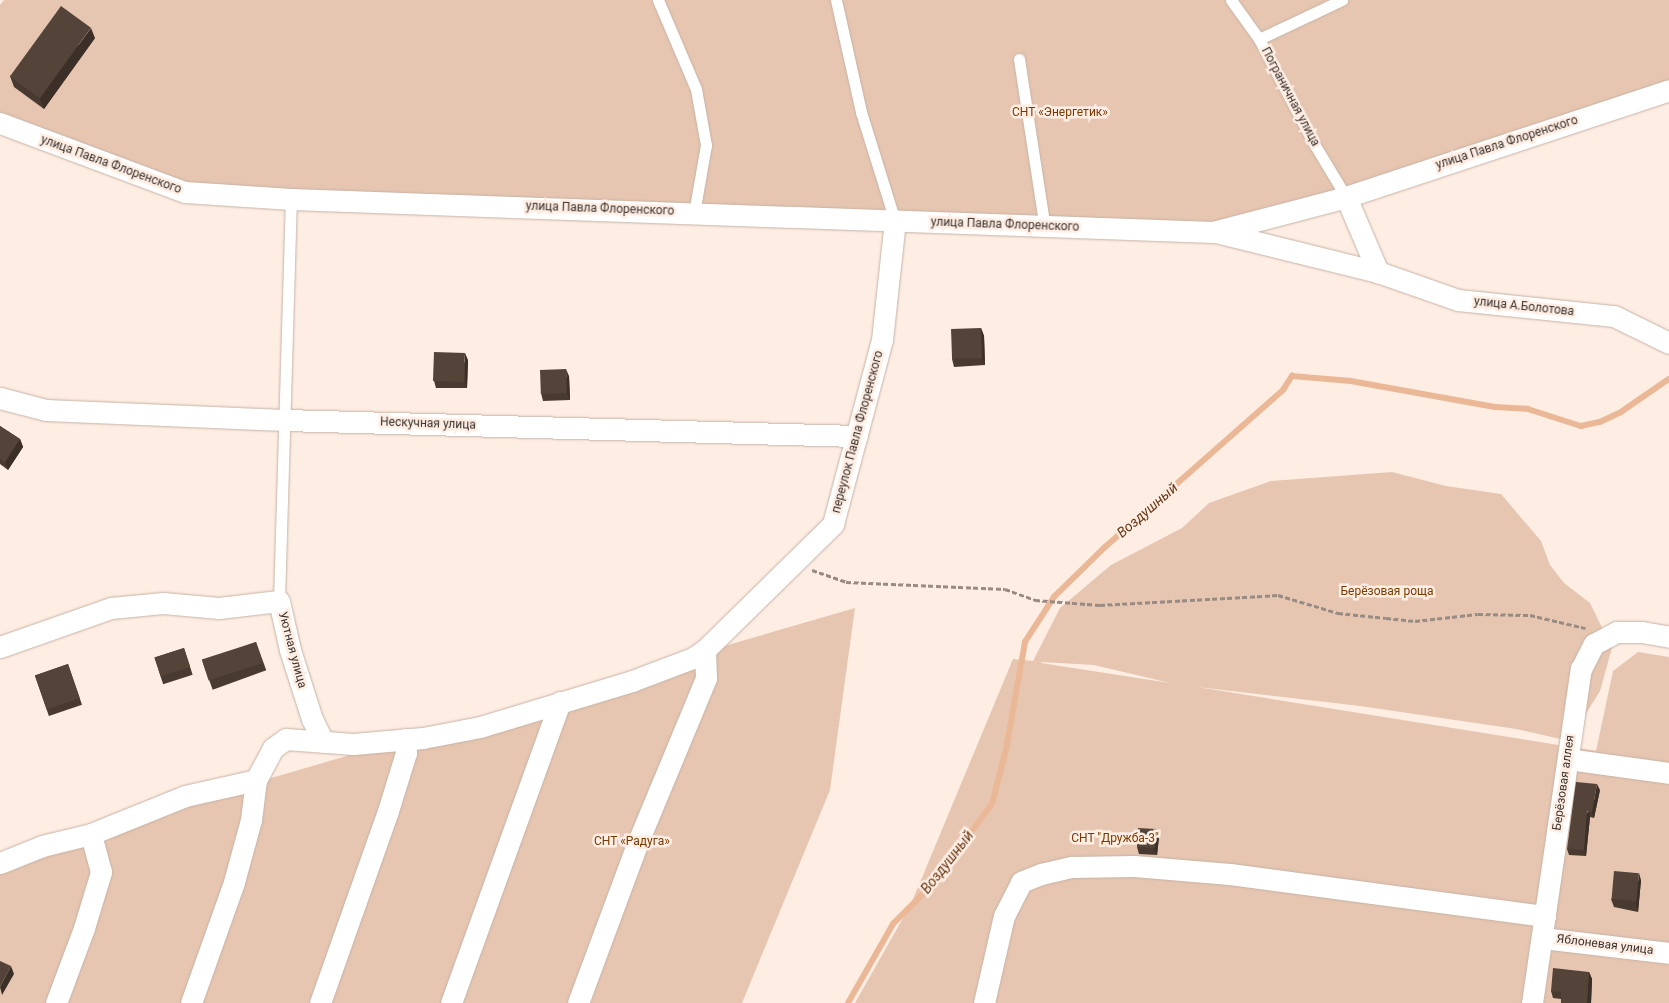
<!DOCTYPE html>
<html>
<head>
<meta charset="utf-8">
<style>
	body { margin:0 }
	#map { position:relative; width:1669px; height:1003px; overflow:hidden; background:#feede3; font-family:Roboto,sans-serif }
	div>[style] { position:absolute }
	.green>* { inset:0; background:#e7c6b1 }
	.stream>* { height:5.5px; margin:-2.75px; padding:0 2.75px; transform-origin:2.75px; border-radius:2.75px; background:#ebb897 }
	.path>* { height:3px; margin-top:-1.5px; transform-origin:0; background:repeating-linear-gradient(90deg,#978b83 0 5px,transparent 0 7.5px) }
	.roads { filter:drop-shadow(0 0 1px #c6b2a5) drop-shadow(0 0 1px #c6b2a5) }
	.lane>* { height:11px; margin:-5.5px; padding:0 5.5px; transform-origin:5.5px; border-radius:5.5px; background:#fff }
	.street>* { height:21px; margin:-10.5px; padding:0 10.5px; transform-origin:10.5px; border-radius:10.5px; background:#fff }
	.wall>* { inset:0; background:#483a30; transform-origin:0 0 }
	.shaded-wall>* { inset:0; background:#3b2f27 }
	.building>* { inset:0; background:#544338; transform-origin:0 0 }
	span { translate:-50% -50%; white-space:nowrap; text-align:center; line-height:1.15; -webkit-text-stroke:5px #feede3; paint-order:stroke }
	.street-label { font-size:12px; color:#39312c }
	.park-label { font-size:12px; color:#783a04 }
	.water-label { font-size:14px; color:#663612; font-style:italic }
</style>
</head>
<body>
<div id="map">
	<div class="green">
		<i style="clip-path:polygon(4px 0,1669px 0,1669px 92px,1203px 228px,231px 201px,0 116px,0 5px)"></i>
		<i style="clip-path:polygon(evenodd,1392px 472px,1446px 486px,1501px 494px,1541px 541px,1550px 565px,1564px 583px,1590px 603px,1612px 648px,1600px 691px,1569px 741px,1516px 729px,1360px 706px,1197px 687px,1596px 751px,1613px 671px,1638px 652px,1669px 657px,1669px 1003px,855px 1003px,911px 904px,1013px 659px,1033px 661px,1060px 608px,1111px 565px,1182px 528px,1209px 503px,1271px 481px,1392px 472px,1041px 662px,1094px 665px,1170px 683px,1041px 663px,1041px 662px)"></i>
		<i style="clip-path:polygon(855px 608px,830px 790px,742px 1003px,0 1003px,0 857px)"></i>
	</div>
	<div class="stream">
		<i style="left:848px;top:1003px;width:91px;rotate:-60.3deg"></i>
		<i style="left:893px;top:924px;width:55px;rotate:-45deg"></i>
		<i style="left:932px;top:885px;width:101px;rotate:-53.5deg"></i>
		<i style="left:992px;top:804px;width:56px;rotate:-75.5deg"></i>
		<i style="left:1006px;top:750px;width:110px;rotate:-80deg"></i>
		<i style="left:1025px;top:642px;width:54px;rotate:-57.2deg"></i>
		<i style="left:1054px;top:597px;width:70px;rotate:-44.4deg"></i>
		<i style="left:1104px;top:548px;width:239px;rotate:-41.4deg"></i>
		<i style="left:1283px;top:390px;width:17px;rotate:-57deg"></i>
		<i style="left:1292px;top:376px;width:59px;rotate:4.8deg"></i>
		<i style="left:1351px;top:381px;width:146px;rotate:10.2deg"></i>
		<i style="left:1495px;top:407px;width:33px;rotate:3deg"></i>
		<i style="left:1528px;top:409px;width:56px;rotate:17.8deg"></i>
		<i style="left:1581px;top:426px;width:19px;rotate:-12deg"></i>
		<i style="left:1600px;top:422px;width:23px;rotate:-25deg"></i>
		<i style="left:1621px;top:412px;width:58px;rotate:-34.5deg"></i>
	</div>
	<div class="path">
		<i style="left:812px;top:570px;width:36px;rotate:19deg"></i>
		<i style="left:846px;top:582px;width:159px;rotate:2.5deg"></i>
		<i style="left:1005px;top:589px;width:32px;rotate:20deg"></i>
		<i style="left:1035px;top:600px;width:65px;rotate:4.4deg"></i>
		<i style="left:1100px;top:605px;width:178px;rotate:-3.2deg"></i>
		<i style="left:1278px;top:595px;width:63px;rotate:16.7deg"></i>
		<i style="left:1338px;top:613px;width:48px;rotate:5.9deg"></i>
		<i style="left:1386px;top:618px;width:29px;rotate:6deg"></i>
		<i style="left:1415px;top:621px;width:63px;rotate:-6.3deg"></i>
		<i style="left:1478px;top:614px;width:52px;rotate:1.1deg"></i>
		<i style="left:1530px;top:615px;width:57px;rotate:13.3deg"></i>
	</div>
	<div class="roads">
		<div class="lane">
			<i style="left:658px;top:0;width:97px;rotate:66.9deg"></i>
			<i style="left:696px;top:89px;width:57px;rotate:79.9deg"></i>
			<i style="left:706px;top:145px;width:69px;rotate:100deg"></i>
			<i style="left:836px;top:0;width:115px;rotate:77.4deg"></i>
			<i style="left:861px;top:112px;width:114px;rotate:72.7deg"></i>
			<i style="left:1231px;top:0;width:48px;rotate:54.3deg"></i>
			<i style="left:1259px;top:39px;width:116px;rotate:62.3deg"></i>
			<i style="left:1313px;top:142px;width:64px;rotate:59deg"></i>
			<i style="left:1259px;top:39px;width:92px;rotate:-25.2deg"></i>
			<i style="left:1019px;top:59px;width:171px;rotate:81.3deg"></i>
			<i style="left:279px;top:601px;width:402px;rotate:-88.3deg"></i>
		</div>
		<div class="street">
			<i style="left:0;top:123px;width:197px;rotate:20.5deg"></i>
			<i style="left:185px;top:192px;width:106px;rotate:3.8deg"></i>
			<i style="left:291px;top:199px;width:923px;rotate:2.05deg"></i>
			<i style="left:1213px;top:232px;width:138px;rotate:-14.7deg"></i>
			<i style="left:1346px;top:197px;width:340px;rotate:-18.3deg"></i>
			<i style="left:1346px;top:197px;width:82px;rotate:66.9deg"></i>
			<i style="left:1216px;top:232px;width:167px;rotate:13.9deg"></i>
			<i style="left:1378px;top:272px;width:85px;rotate:19.3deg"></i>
			<i style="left:1458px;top:300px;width:157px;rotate:5.9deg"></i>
			<i style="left:1614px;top:316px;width:61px;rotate:26.1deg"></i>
			<i style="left:0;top:398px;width:48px;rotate:14.6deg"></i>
			<i style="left:46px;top:410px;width:238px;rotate:2.4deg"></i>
			<i style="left:284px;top:420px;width:573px;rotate:1.6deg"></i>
			<i style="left:0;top:647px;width:118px;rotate:-19.4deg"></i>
			<i style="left:111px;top:608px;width:52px;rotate:-5.5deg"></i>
			<i style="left:163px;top:603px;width:56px;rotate:5.1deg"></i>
			<i style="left:219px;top:608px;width:60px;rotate:-6.7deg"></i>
			<i style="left:279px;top:601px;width:50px;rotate:77.3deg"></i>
			<i style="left:290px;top:650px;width:72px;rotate:72.3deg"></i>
			<i style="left:312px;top:719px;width:25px;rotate:64deg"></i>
			<i style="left:1568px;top:759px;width:102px;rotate:7.9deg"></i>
			<i style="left:0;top:863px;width:45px;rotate:-22deg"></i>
			<i style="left:42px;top:846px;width:50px;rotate:-13.8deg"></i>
			<i style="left:91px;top:834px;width:101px;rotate:-22deg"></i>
			<i style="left:185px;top:796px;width:73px;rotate:-12.7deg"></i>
			<i style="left:256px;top:780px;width:36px;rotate:-62deg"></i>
			<i style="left:273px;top:748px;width:16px;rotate:-35deg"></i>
			<i style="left:286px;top:739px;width:67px;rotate:4.3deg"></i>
			<i style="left:353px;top:744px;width:70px;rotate:-4.9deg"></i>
			<i style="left:423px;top:738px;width:58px;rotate:-10.9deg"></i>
			<i style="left:480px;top:727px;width:159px;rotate:-16.8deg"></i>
			<i style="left:632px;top:681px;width:65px;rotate:-20.7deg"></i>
			<i style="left:693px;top:658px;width:14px;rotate:-34deg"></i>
			<i style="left:705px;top:650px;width:180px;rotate:-44.5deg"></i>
			<i style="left:833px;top:524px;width:190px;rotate:-75.1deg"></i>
			<i style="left:882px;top:340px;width:120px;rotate:-83.8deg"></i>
			<i style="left:1542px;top:938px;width:128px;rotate:6.7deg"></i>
			<i style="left:56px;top:1003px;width:80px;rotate:-69.5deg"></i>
			<i style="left:84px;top:928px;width:59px;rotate:-73.1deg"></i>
			<i style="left:101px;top:872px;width:39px;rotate:-105deg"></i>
			<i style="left:191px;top:1003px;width:128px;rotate:-70.4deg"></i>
			<i style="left:234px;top:882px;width:64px;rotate:-74.7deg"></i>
			<i style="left:251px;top:820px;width:40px;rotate:-82.9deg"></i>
			<i style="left:320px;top:1003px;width:204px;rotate:-70.5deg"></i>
			<i style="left:388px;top:811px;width:61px;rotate:-72.8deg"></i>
			<i style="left:406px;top:753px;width:14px;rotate:-94deg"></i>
			<i style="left:451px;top:1003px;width:320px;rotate:-70.1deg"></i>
			<i style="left:578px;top:1003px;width:170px;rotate:-69.6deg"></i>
			<i style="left:637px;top:844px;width:180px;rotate:-67.4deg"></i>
			<i style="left:706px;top:678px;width:28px;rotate:-92deg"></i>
			<i style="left:984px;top:1003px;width:89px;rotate:-77.1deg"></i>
			<i style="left:1004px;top:916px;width:38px;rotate:-63deg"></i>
			<i style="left:1021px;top:882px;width:22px;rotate:-22deg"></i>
			<i style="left:1041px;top:874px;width:32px;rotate:-13deg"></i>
			<i style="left:1072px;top:867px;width:62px;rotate:-0.9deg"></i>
			<i style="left:1134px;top:866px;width:96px;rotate:4.8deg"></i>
			<i style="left:1230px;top:874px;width:318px;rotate:7.6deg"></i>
			<i style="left:1532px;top:1003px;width:338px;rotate:-81.7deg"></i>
			<i style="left:1581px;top:669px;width:28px;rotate:-63deg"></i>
			<i style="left:1594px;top:644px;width:26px;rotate:-28deg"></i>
			<i style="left:1617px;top:632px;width:25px"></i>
			<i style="left:1642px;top:632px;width:27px;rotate:10deg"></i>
		</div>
	</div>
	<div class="wall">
		<i style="clip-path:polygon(95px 38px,44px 109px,14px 87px,10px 76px)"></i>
		<i style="clip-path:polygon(981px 328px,984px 336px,985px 365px,954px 367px,952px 359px)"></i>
		<i style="clip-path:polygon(468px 360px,467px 388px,436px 388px,434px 381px)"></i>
		<i style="clip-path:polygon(569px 376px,570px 400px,543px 401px,541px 393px)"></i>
		<i style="clip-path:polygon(0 426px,20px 439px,23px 447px,8px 470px,0 464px)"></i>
		<i style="left:256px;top:642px;width:30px;height:57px;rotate:70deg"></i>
		<i style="left:184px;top:648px;width:28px;height:31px;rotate:72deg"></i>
		<i style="left:68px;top:664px;width:43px;height:35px;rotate:71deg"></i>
		<i style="clip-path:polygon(1600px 790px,1594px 818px,1590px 817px,1586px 856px,1569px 855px,1567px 849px)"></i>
		<i style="clip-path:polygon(1159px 837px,1157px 855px,1139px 854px,1137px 847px)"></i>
		<i style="clip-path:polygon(1641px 880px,1638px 912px,1614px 907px,1611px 899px)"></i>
		<i style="clip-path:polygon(1589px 972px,1592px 979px,1591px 1003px,1561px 1003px,1561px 999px,1553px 998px,1551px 991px)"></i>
	</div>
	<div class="shaded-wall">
		<i style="clip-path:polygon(91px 28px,95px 38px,44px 109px,40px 98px)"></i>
		<i style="clip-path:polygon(981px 328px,984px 336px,985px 365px,982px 358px)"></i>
		<i style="clip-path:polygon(465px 353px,468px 360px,467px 388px,465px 381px)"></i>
		<i style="clip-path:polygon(566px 369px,569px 376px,570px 400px,567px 393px)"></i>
		<i style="clip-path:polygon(20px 439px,23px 447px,8px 470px,5px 462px)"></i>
		<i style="clip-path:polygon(1597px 784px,1600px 790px,1594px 818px,1592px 812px)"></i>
		<i style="clip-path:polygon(1587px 811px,1590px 817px,1586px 856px,1584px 850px)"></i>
		<i style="clip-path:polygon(1156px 829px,1159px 837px,1157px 855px,1154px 848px)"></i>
		<i style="clip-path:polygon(1639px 873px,1641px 880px,1638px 912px,1636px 904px)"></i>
		<i style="clip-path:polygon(11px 966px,14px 974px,2px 995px,0 987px)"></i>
		<i style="clip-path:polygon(1589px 972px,1592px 979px,1591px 1003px,1587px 1003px)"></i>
	</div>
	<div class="building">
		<i style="left:61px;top:6px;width:37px;height:87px;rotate:36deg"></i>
		<i style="left:981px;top:328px;width:30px;height:30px;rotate:88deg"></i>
		<i style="left:434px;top:352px;width:31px;height:29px;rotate:2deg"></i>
		<i style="left:566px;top:369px;width:24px;height:26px;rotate:88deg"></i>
		<i style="clip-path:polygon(0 426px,20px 439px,5px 462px,0 459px)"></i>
		<i style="left:256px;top:642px;width:22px;height:57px;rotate:72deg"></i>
		<i style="left:184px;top:648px;width:20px;height:31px;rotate:72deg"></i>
		<i style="left:68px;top:664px;width:36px;height:35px;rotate:71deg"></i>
		<i style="clip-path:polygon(1576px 782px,1597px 784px,1592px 812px,1587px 811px,1584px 850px,1567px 849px)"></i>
		<i style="left:1138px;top:828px;width:18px;height:19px;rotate:3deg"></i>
		<i style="left:1614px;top:871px;width:25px;height:28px;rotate:5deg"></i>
		<i style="clip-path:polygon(0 961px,11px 966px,0 987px)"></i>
		<i style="clip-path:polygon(1553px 968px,1589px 972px,1587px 1003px,1561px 1003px,1561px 992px,1551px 991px)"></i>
	</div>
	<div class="street-label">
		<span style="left:1290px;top:97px;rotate:62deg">Пограничная улица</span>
		<span style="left:1507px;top:143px;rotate:-18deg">улица Павла Флоренского</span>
		<span style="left:111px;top:165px;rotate:20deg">улица Павла Флоренского</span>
		<span style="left:600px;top:209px;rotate:2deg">улица Павла Флоренского</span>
		<span style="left:1005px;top:225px;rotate:2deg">улица Павла Флоренского</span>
		<span style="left:1524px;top:307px;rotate:6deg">улица А.Болотова</span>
		<span style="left:428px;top:424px;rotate:2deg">Нескучная улица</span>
		<span style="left:858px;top:432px;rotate:-75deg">переулок Павла Флоренского</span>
		<span style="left:292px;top:650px;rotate:75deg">Уютная улица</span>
		<span style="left:1564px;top:783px;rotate:-82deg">Берёзовая аллея</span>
		<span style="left:1605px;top:945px;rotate:7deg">Яблоневая улица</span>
	</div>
	<div class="park-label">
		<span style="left:1060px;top:113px">СНТ «Энергетик»</span>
		<span style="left:1387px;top:592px">Берёзовая роща</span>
		<span style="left:1115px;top:839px">СНТ "Дружба-3"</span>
		<span style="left:632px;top:842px">СНТ «Радуга»</span>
	</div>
	<div class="water-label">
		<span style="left:1147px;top:510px;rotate:-41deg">Воздушный</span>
		<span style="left:947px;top:862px;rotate:-52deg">Воздушный</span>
	</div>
</div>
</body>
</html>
